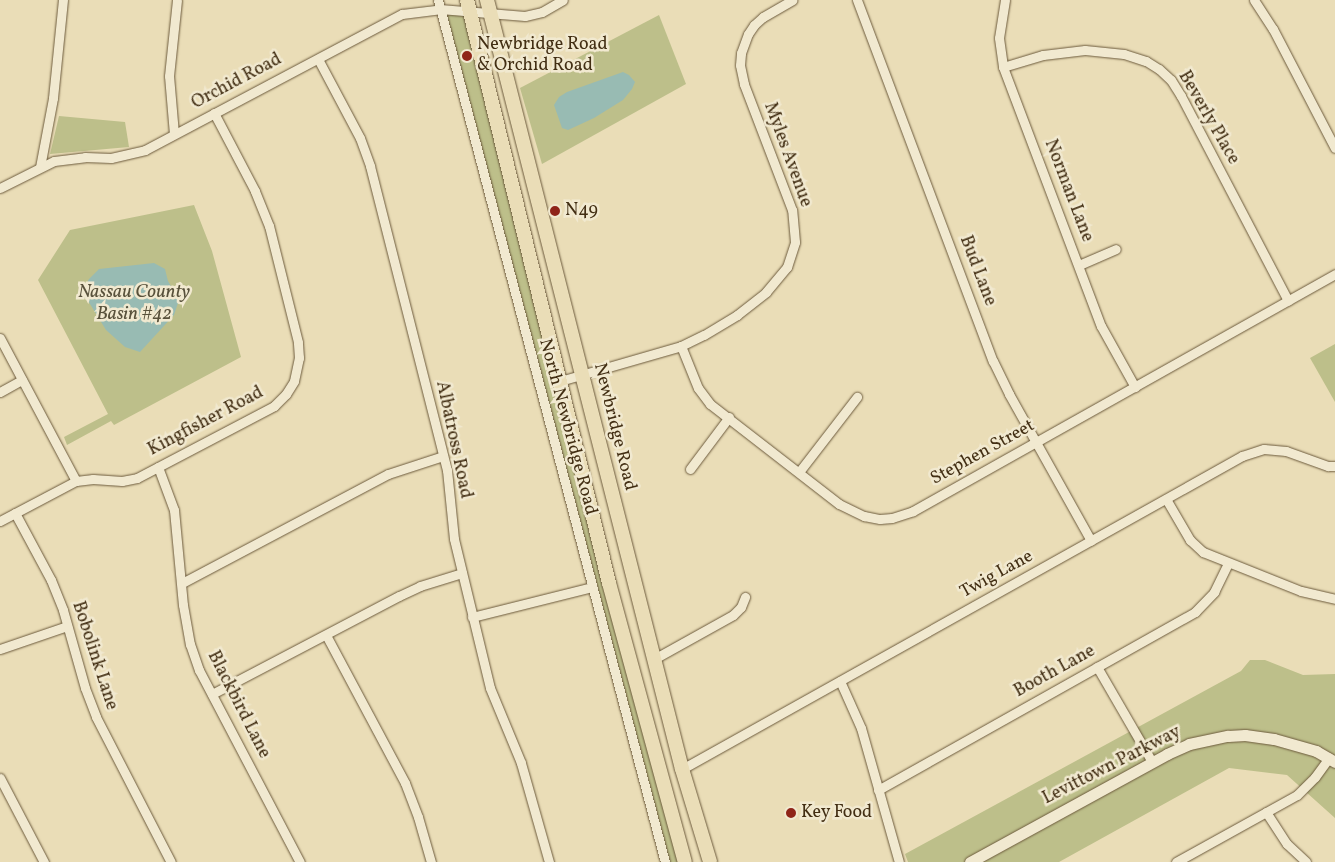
<!DOCTYPE html>
<html>
<head>
<meta charset="utf-8">
<style>
	body { margin:0 }
	#map { position:relative; width:1335px; height:862px; overflow:hidden; background:#eaddb7; font-family:Vollkorn,serif }
	div>[style] { position:absolute }
	.green>* { inset:0; background:#bdbf8a }
	.water>* { inset:0; background:#98bbb3 }
	.roads { filter:drop-shadow(0 0 1px #6c5a3c) drop-shadow(0 0 1px #6c5a3c) }
	.minor>* { height:9px; margin:-4.5px; padding:0 4.5px; transform-origin:4.5px; border-radius:4.5px; background:#f1e9d0 }
	.tertiary>* { height:11px; margin:-5.5px; padding:0 5.5px; transform-origin:5.5px; border-radius:5.5px; background:#f1e9d0 }
	.primary>* { height:14px; margin:-7px; padding:0 7px; transform-origin:7px; border-radius:7px; background:#eaddb7 }
	.dots>* { width:14px; height:14px; translate:-50% -50%; box-sizing:border-box; border:2px solid #f1e9d0; border-radius:50% }
	span { translate:-50% -50%; white-space:nowrap; text-align:center; line-height:1.15; -webkit-text-stroke:5px #f1e9d0; paint-order:stroke }
	.poi-label { font-size:18px; color:#422e13 }
	.left { translate:0 -50%; text-align:left }
	.street-label { font-size:18px; color:#422e13 }
	.water-label { font-size:19px; color:#58513b; font-style:italic }
</style>
</head>
<body>
<div id="map">
	<div class="green">
		<i style="clip-path:polygon(444px 11px,467px 15px,683px 862px,668px 862px)"></i>
		<i style="clip-path:polygon(659px 15px,686px 84px,542px 164px,520px 88px)"></i>
		<i style="clip-path:polygon(59px 116px,125px 122px,129px 147px,50px 154px)"></i>
		<i style="clip-path:polygon(194px 205px,212px 251px,241px 357px,114px 425px,111px 421px,67px 445px,64px 437px,108px 414px,38px 280px,70px 230px)"></i>
		<i style="clip-path:polygon(1335px 344px,1335px 402px,1310px 358px)"></i>
		<i style="clip-path:polygon(1250px 660px,1265px 660px,1303px 675px,1335px 674px,1335px 818px,1287px 775px,1229px 768px,1059px 862px,908px 862px,905px 854px,1241px 671px)"></i>
	</div>
	<div class="water">
		<i style="clip-path:polygon(623px 72px,629px 75px,635px 82px,632px 89px,623px 100px,594px 118px,568px 130px,562px 128px,554px 105px,559px 97px,567px 92px)"></i>
		<i style="clip-path:polygon(154px 263px,165px 269px,168px 281px,179px 300px,174px 315px,140px 352px,125px 347px,106px 330px,82px 291px,89px 279px,99px 269px)"></i>
	</div>
	<div class="roads">
		<div class="minor">
			<i style="left:438px;top:0;width:891px;rotate:75.25deg"></i>
			<i style="left:857px;top:0;width:386px;rotate:69.4deg"></i>
			<i style="left:993px;top:361px;width:37px;rotate:64deg"></i>
			<i style="left:1009px;top:394px;width:168px;rotate:60.8deg"></i>
			<i style="left:1005px;top:0;width:38px;rotate:99deg"></i>
			<i style="left:999px;top:38px;width:29px;rotate:82deg"></i>
			<i style="left:1003px;top:67px;width:277px;rotate:69.3deg"></i>
			<i style="left:1101px;top:326px;width:70px;rotate:60.9deg"></i>
			<i style="left:1254px;top:0;width:35px;rotate:57deg"></i>
			<i style="left:1273px;top:29px;width:134px;rotate:62.5deg"></i>
			<i style="left:318px;top:59px;width:89px;rotate:62deg"></i>
			<i style="left:360px;top:138px;width:30px;rotate:70deg"></i>
			<i style="left:370px;top:166px;width:314px;rotate:75.8deg"></i>
			<i style="left:447px;top:470px;width:69px;rotate:84.2deg"></i>
			<i style="left:454px;top:539px;width:153px;rotate:76.4deg"></i>
			<i style="left:490px;top:688px;width:81px;rotate:67.5deg"></i>
			<i style="left:521px;top:763px;width:103px;rotate:74.2deg"></i>
			<i style="left:1003px;top:67px;width:42px;rotate:-16.7deg"></i>
			<i style="left:1043px;top:55px;width:42px;rotate:-6.8deg"></i>
			<i style="left:1085px;top:50px;width:39px;rotate:6deg"></i>
			<i style="left:1124px;top:54px;width:23px;rotate:18deg"></i>
			<i style="left:1146px;top:61px;width:15px;rotate:32deg"></i>
			<i style="left:1159px;top:69px;width:16px;rotate:43deg"></i>
			<i style="left:1171px;top:80px;width:19px;rotate:58deg"></i>
			<i style="left:1181px;top:96px;width:231px;rotate:62.4deg"></i>
			<i style="left:174px;top:134px;width:58px;rotate:-94.9deg"></i>
			<i style="left:169px;top:76px;width:76px;rotate:-84deg"></i>
			<i style="left:40px;top:167px;width:70px;rotate:-79.3deg"></i>
			<i style="left:53px;top:98px;width:99px;rotate:-84.2deg"></i>
			<i style="left:0;top:188px;width:60px;rotate:-26.6deg"></i>
			<i style="left:54px;top:161px;width:31px;rotate:-7deg"></i>
			<i style="left:85px;top:157px;width:26px;rotate:2deg"></i>
			<i style="left:111px;top:158px;width:35px;rotate:-13deg"></i>
			<i style="left:145px;top:150px;width:291px;rotate:-27.9deg"></i>
			<i style="left:402px;top:14px;width:38px;rotate:-7deg"></i>
			<i style="left:440px;top:9px;width:85px;rotate:4.7deg"></i>
			<i style="left:525px;top:16px;width:17px;rotate:-13deg"></i>
			<i style="left:542px;top:12px;width:24px;rotate:-30deg"></i>
			<i style="left:1079px;top:265px;width:40px;rotate:-23.4deg"></i>
			<i style="left:0;top:338px;width:162px;rotate:62deg"></i>
			<i style="left:681px;top:346px;width:45px;rotate:68deg"></i>
			<i style="left:698px;top:388px;width:20px;rotate:53deg"></i>
			<i style="left:710px;top:404px;width:163px;rotate:37.8deg"></i>
			<i style="left:839px;top:504px;width:28px;rotate:26deg"></i>
			<i style="left:864px;top:516px;width:16px;rotate:11deg"></i>
			<i style="left:880px;top:519px;width:12px;rotate:-5deg"></i>
			<i style="left:892px;top:518px;width:22px;rotate:-18deg"></i>
			<i style="left:913px;top:511px;width:484px;rotate:-29.3deg"></i>
			<i style="left:560px;top:381px;width:126px;rotate:-16.1deg"></i>
			<i style="left:681px;top:346px;width:25px;rotate:-26deg"></i>
			<i style="left:704px;top:335px;width:39px;rotate:-31deg"></i>
			<i style="left:737px;top:315px;width:37px;rotate:-38deg"></i>
			<i style="left:766px;top:292px;width:33px;rotate:-50deg"></i>
			<i style="left:787px;top:267px;width:26px;rotate:-72deg"></i>
			<i style="left:795px;top:242px;width:32px;rotate:-95deg"></i>
			<i style="left:792px;top:210px;width:135px;rotate:-110.9deg"></i>
			<i style="left:744px;top:84px;width:19px;rotate:-102deg"></i>
			<i style="left:740px;top:65px;width:12px;rotate:-85deg"></i>
			<i style="left:741px;top:53px;width:20px;rotate:-70deg"></i>
			<i style="left:748px;top:34px;width:11px;rotate:-56deg"></i>
			<i style="left:754px;top:25px;width:12px;rotate:-42deg"></i>
			<i style="left:763px;top:17px;width:34px;rotate:-30deg"></i>
			<i style="left:0;top:392px;width:25px;rotate:-29deg"></i>
			<i style="left:158px;top:467px;width:46px;rotate:69.6deg"></i>
			<i style="left:174px;top:510px;width:95px;rotate:84.6deg"></i>
			<i style="left:183px;top:605px;width:40px;rotate:80deg"></i>
			<i style="left:190px;top:644px;width:28px;rotate:71deg"></i>
			<i style="left:199px;top:670px;width:217px;rotate:62.3deg"></i>
			<i style="left:690px;top:469px;width:65px;rotate:-53.1deg"></i>
			<i style="left:799px;top:472px;width:95px;rotate:-52.3deg"></i>
			<i style="left:1166px;top:499px;width:48px;rotate:59.7deg"></i>
			<i style="left:1190px;top:540px;width:18px;rotate:43deg"></i>
			<i style="left:1203px;top:552px;width:105px;rotate:21.7deg"></i>
			<i style="left:1301px;top:591px;width:35px;rotate:13deg"></i>
			<i style="left:15px;top:513px;width:76px;rotate:61.8deg"></i>
			<i style="left:51px;top:580px;width:32px;rotate:68deg"></i>
			<i style="left:63px;top:610px;width:81px;rotate:74.2deg"></i>
			<i style="left:85px;top:688px;width:31px;rotate:69deg"></i>
			<i style="left:96px;top:717px;width:163px;rotate:62.7deg"></i>
			<i style="left:0;top:521px;width:86px;rotate:-27.8deg"></i>
			<i style="left:76px;top:481px;width:17px;rotate:-7deg"></i>
			<i style="left:93px;top:479px;width:29px;rotate:4deg"></i>
			<i style="left:122px;top:481px;width:15px;rotate:-11deg"></i>
			<i style="left:137px;top:478px;width:155px;rotate:-27.7deg"></i>
			<i style="left:274px;top:406px;width:17px;rotate:-45deg"></i>
			<i style="left:286px;top:394px;width:15px;rotate:-58deg"></i>
			<i style="left:294px;top:381px;width:24px;rotate:-78deg"></i>
			<i style="left:299px;top:358px;width:16px;rotate:-94deg"></i>
			<i style="left:298px;top:342px;width:120px;rotate:-104deg"></i>
			<i style="left:269px;top:226px;width:38px;rotate:-112deg"></i>
			<i style="left:255px;top:191px;width:88px;rotate:-117.7deg"></i>
			<i style="left:182px;top:583px;width:233px;rotate:-27.9deg"></i>
			<i style="left:388px;top:474px;width:58px;rotate:-18.1deg"></i>
			<i style="left:472px;top:617px;width:124px;rotate:-14deg"></i>
			<i style="left:326px;top:635px;width:168px;rotate:61.9deg"></i>
			<i style="left:405px;top:783px;width:36px;rotate:69deg"></i>
			<i style="left:418px;top:817px;width:47px;rotate:73.9deg"></i>
			<i style="left:0;top:649px;width:71px;rotate:-18.9deg"></i>
			<i style="left:654px;top:659px;width:90px;rotate:-29.1deg"></i>
			<i style="left:733px;top:615px;width:11px;rotate:-45deg"></i>
			<i style="left:741px;top:607px;width:11px;rotate:-68deg"></i>
			<i style="left:1097px;top:667px;width:110px;rotate:59.9deg"></i>
			<i style="left:840px;top:681px;width:51px;rotate:65.9deg"></i>
			<i style="left:861px;top:728px;width:139px;rotate:74.2deg"></i>
			<i style="left:212px;top:694px;width:211px;rotate:-27.7deg"></i>
			<i style="left:399px;top:596px;width:23px;rotate:-25deg"></i>
			<i style="left:420px;top:586px;width:44px;rotate:-17.2deg"></i>
			<i style="left:682px;top:769px;width:642px;rotate:-29.2deg"></i>
			<i style="left:1242px;top:456px;width:23px;rotate:-18deg"></i>
			<i style="left:1264px;top:449px;width:22px;rotate:5deg"></i>
			<i style="left:1286px;top:451px;width:45px;rotate:19.7deg"></i>
			<i style="left:1328px;top:466px;width:7px"></i>
			<i style="left:0;top:778px;width:95px;rotate:62.4deg"></i>
			<i style="left:878px;top:790px;width:364px;rotate:-29.3deg"></i>
			<i style="left:1195px;top:612px;width:28px;rotate:-46deg"></i>
			<i style="left:1214px;top:592px;width:32px;rotate:-64deg"></i>
			<i style="left:1266px;top:812px;width:38px;rotate:57deg"></i>
			<i style="left:1287px;top:844px;width:26px;rotate:43deg"></i>
			<i style="left:1176px;top:862px;width:138px;rotate:-29deg"></i>
			<i style="left:1297px;top:795px;width:25px;rotate:-45deg"></i>
			<i style="left:1315px;top:777px;width:24px;rotate:-54deg"></i>
		</div>
		<div class="tertiary">
			<i style="left:970px;top:862px;width:225px;rotate:-28.7deg"></i>
			<i style="left:1167px;top:754px;width:24px;rotate:-24deg"></i>
			<i style="left:1189px;top:744px;width:40px;rotate:-12deg"></i>
			<i style="left:1228px;top:736px;width:17px;rotate:-3deg"></i>
			<i style="left:1245px;top:735px;width:29px;rotate:8deg"></i>
			<i style="left:1274px;top:739px;width:44px;rotate:15.9deg"></i>
			<i style="left:1316px;top:751px;width:22px;rotate:30deg"></i>
		</div>
		<div class="primary">
			<i style="left:467px;top:0;width:600px;rotate:76.31deg"></i>
			<i style="left:609px;top:583px;width:289px;rotate:74.8deg"></i>
			<i style="left:487px;top:0;width:793px;rotate:75.77deg"></i>
			<i style="left:682px;top:769px;width:97px;rotate:73.2deg"></i>
		</div>
	</div>
	<div class="dots">
		<i style="left:467px;top:56px;background:#8f2418"></i>
		<i style="left:555px;top:211px;background:#8f2418"></i>
		<i style="left:791px;top:813px;background:#8f2418"></i>
	</div>
	<div class="poi-label">
		<span class="left" style="left:477px;top:56px">Newbridge Road<br>&amp; Orchid Road</span>
		<span class="left" style="left:565px;top:211px">N49</span>
		<span class="left" style="left:801px;top:813px">Key Food</span>
	</div>
	<div class="street-label">
		<span style="left:237px;top:82px;rotate:-28deg">Orchid Road</span>
		<span style="left:1208px;top:118px;rotate:60deg">Beverly Place</span>
		<span style="left:787px;top:155px;rotate:70deg">Myles Avenue</span>
		<span style="left:1068px;top:191px;rotate:69deg">Norman Lane</span>
		<span style="left:977px;top:271px;rotate:69deg">Bud Lane</span>
		<span style="left:206px;top:422px;rotate:-28deg">Kingfisher Road</span>
		<span style="left:567px;top:427px;rotate:75deg">North Newbridge Road</span>
		<span style="left:614px;top:427px;rotate:76deg">Newbridge Road</span>
		<span style="left:453px;top:440px;rotate:78deg">Albatross Road</span>
		<span style="left:983px;top:453px;rotate:-29deg">Stephen Street</span>
		<span style="left:997px;top:575px;rotate:-29deg">Twig Lane</span>
		<span style="left:94px;top:656px;rotate:72deg">Bobolink Lane</span>
		<span style="left:1055px;top:672px;rotate:-29deg">Booth Lane</span>
		<span style="left:238px;top:705px;rotate:63deg">Blackbird Lane</span>
		<span style="left:1112px;top:766px;rotate:-27deg">Levittown Parkway</span>
	</div>
	<div class="water-label">
		<span style="left:134px;top:304px">Nassau County<br>Basin #42</span>
	</div>
</div>
</body>
</html>
